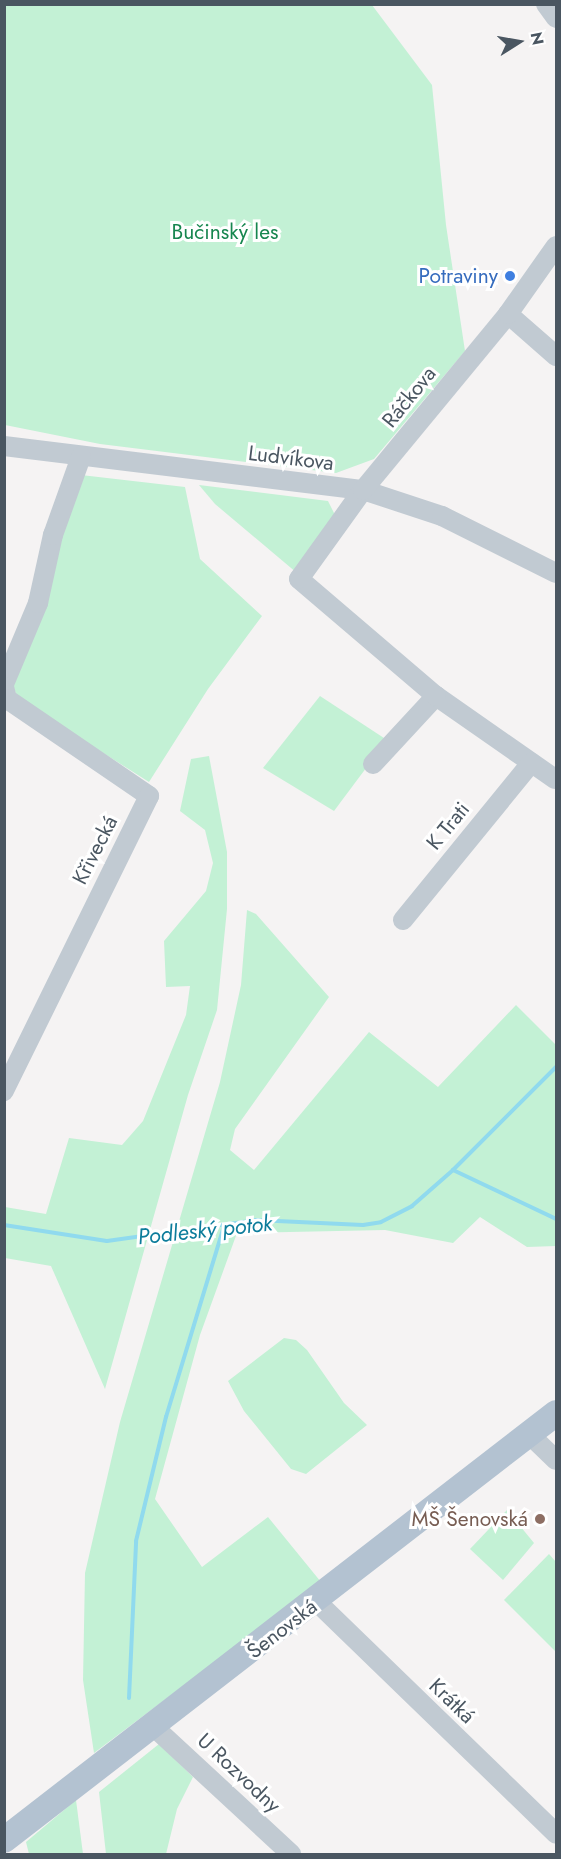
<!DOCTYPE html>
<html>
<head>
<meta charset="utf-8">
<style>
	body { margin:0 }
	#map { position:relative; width:561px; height:1859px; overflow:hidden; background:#f5f3f3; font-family:Jost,sans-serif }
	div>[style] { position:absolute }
	.green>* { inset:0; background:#c3f1d5 }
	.stream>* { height:4px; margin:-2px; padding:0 2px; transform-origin:2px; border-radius:2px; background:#90daee }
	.minor>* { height:20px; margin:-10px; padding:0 10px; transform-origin:10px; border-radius:10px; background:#c1cad2 }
	.major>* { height:26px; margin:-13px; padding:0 13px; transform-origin:13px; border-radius:13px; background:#b3c2d1 }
	.dots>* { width:16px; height:16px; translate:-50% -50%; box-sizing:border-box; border:3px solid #fff; border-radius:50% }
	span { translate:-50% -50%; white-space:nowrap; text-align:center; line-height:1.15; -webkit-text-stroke:6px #fff; paint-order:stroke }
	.park-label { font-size:21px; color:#17864f }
	.shop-label { font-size:21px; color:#366cbe }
	.right { translate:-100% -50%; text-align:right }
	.street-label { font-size:21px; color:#4a5661 }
	.education-label { font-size:21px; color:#785e54 }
	.water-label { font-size:22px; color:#0c7c9b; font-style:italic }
	.frame { position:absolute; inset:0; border:6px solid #4a5661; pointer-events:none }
	.north { position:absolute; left:489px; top:12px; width:60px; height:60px; -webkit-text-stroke:4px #fff; paint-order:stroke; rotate:79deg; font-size:16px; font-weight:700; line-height:24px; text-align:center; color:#4a5661 }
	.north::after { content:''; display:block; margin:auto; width:21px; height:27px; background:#4a5661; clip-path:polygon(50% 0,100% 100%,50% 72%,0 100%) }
</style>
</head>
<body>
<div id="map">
	<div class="green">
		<i style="clip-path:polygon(4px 5px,372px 5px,432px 85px,446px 225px,465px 351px,374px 459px,336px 473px,100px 444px,5px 425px)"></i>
		<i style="clip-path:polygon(81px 475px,185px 487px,200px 559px,262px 616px,208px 689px,149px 782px,18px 699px,12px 683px)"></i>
		<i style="clip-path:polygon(199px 485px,328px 501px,338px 521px,297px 573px,215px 504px)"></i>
		<i style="clip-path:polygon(320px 696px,387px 740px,334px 811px,263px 768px)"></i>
		<i style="clip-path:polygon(209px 756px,227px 852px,227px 909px,217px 1010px,188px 1095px,105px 1389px,51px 1266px,5px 1258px,5px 1207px,46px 1214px,69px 1138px,122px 1145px,143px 1121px,186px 1015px,190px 986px,166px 987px,164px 941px,206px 891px,213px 863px,205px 830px,180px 811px,191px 759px)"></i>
		<i style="clip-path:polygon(247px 910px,256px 914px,329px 997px,235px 1129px,230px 1150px,254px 1170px,369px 1032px,438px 1087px,516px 1005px,556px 1045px,556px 1246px,527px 1247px,480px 1217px,453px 1243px,385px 1230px,237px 1233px,200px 1335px,155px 1499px,202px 1567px,268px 1517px,321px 1582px,94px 1753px,83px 1680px,85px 1573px,120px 1422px,220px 1082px,241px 985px)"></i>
		<i style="clip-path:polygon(284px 1338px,296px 1340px,307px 1350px,344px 1403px,367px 1425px,306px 1474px,291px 1469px,244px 1411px,228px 1381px)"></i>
		<i style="clip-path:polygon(507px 1510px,534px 1543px,503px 1580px,470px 1549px)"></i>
		<i style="clip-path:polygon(549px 1554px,556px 1562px,556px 1652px,504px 1600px)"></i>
		<i style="clip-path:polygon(159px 1744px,193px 1777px,177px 1809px,166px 1854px,106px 1854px,99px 1792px)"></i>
		<i style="clip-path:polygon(76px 1800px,83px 1854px,29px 1854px,26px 1842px)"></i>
	</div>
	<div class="stream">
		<i style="left:453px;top:1170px;width:146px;rotate:-45deg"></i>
		<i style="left:4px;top:1225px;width:104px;rotate:8.8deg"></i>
		<i style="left:107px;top:1241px;width:150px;rotate:-8deg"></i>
		<i style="left:256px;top:1220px;width:107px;rotate:2.7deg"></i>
		<i style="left:363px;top:1225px;width:18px;rotate:-9deg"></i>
		<i style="left:381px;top:1222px;width:35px;rotate:-27deg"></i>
		<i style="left:412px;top:1206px;width:55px;rotate:-41.3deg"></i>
		<i style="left:453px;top:1170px;width:114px;rotate:25.4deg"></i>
		<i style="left:129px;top:1698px;width:157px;rotate:-87.4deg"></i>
		<i style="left:136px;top:1541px;width:128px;rotate:-76.4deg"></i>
		<i style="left:166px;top:1417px;width:200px;rotate:-73.1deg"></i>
	</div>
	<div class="minor">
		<i style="left:546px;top:4px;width:17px;rotate:54deg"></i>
		<i style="left:508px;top:314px;width:64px;rotate:41.2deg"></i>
		<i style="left:4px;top:446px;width:362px;rotate:7deg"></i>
		<i style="left:363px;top:490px;width:83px;rotate:18.2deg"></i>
		<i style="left:442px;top:516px;width:127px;rotate:26.6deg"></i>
		<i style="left:4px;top:684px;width:88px;rotate:-67.2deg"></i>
		<i style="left:38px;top:603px;width:70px;rotate:-77.6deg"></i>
		<i style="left:53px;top:535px;width:83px;rotate:-70.3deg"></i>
		<i style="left:4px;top:687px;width:12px;rotate:76deg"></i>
		<i style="left:7px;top:699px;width:172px;rotate:34.3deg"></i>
		<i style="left:149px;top:796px;width:329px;rotate:116.2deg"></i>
		<i style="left:373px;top:764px;width:93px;rotate:-47.2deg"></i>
		<i style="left:555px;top:779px;width:145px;rotate:-145.1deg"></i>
		<i style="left:436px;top:696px;width:180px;rotate:-139.5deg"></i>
		<i style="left:299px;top:579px;width:110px;rotate:-54.3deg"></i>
		<i style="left:363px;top:490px;width:228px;rotate:-50.5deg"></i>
		<i style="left:508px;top:314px;width:83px;rotate:-54.8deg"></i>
		<i style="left:403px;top:920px;width:203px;rotate:-50.8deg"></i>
		<i style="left:530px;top:1435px;width:36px;rotate:44deg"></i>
		<i style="left:317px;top:1602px;width:333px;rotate:44.1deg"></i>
		<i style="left:154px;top:1727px;width:187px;rotate:42.8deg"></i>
	</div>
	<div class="major">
		<i style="left:4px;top:1840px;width:698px;rotate:-37.72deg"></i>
	</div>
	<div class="dots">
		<i style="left:510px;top:276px;background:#3f7fe0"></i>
		<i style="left:540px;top:1519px;background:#8d6e63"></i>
	</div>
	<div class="park-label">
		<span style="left:225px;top:232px">Bučinský les</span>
	</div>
	<div class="shop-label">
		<span class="right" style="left:498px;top:276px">Potraviny</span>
	</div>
	<div class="street-label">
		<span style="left:409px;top:397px;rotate:-51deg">Ráčkova</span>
		<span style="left:291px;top:458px;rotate:7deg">Ludvíkova</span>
		<span style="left:448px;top:826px;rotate:-51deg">K Trati</span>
		<span style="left:95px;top:850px;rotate:-63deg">Křivecká</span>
		<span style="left:282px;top:1629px;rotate:-38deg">Šenovská</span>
		<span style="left:452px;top:1701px;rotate:44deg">Krátká</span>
		<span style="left:239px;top:1773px;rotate:43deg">U Rozvodny</span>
	</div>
	<div class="education-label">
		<span class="right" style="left:528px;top:1519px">MŠ Šenovská</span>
	</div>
	<div class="water-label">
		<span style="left:205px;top:1230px;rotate:-6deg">Podleský potok</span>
	</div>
	<div class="frame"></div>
	<div class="north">N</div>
</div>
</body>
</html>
